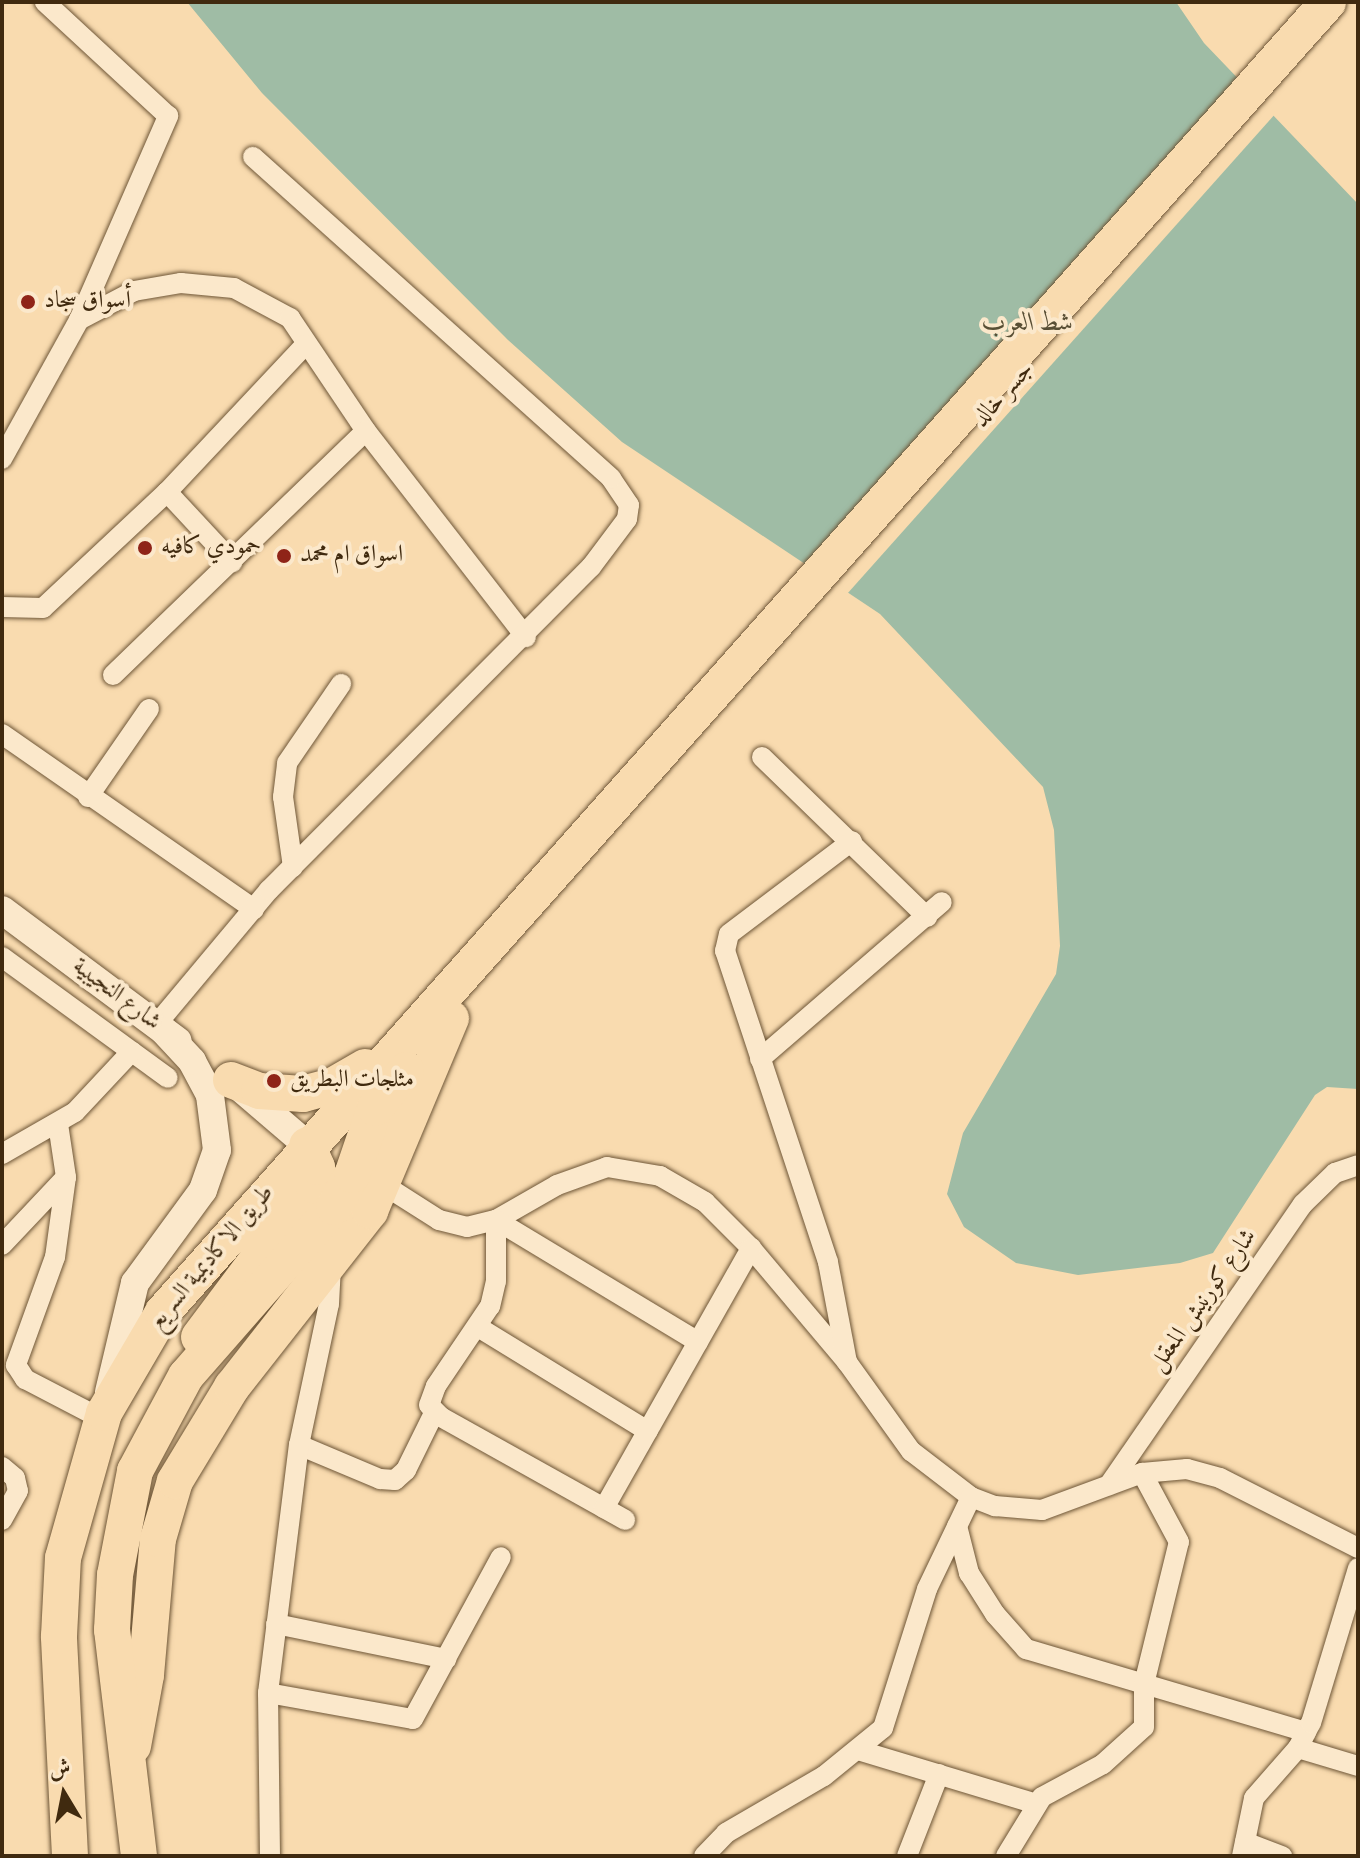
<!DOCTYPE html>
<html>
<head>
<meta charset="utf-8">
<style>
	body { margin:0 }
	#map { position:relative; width:1360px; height:1858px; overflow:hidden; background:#f9dbaf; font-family:Vollkorn,Amiri,serif }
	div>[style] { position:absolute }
	.water>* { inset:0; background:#9fbca5 }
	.pier>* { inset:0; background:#f9dbaf }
	.roads { filter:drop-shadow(0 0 2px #6e5637) drop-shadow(0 0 2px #6e5637) }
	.street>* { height:20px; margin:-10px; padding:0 10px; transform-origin:10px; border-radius:10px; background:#fbe8cb }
	.secondary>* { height:28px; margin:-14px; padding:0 14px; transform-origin:14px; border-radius:14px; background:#fbe8cb }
	.highway>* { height:36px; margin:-18px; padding:0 18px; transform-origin:18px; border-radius:18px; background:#f9dbaf }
	.dots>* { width:22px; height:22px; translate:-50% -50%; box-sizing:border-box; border:4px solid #fbe8cb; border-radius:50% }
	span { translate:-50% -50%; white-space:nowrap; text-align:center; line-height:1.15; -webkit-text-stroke:8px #fbe8cb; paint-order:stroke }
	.poi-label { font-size:24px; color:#402a0f }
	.left { translate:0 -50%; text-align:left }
	.street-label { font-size:24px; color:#402a0f }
	.water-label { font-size:26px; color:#584e34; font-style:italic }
	.frame { position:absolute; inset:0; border:4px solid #402a0f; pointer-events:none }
	.north { position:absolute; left:24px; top:1754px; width:80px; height:80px; -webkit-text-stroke:6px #fbe8cb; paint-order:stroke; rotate:350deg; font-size:22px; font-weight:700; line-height:32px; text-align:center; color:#402a0f }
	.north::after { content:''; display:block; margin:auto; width:28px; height:36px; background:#402a0f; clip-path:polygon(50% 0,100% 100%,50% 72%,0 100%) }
</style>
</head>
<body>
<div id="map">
	<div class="water">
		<i style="clip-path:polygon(187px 2px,1176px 2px,1204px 43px,1358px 204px,1358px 1089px,1327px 1087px,1315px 1095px,1213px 1253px,1180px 1263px,1078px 1275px,1016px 1263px,964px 1227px,947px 1194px,963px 1133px,1056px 974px,1060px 946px,1054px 830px,1043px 787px,880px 614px,622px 442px,508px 340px,262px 93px)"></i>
	</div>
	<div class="pier">
		<i style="clip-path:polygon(1242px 74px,1276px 113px,847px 594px,822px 577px)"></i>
	</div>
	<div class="roads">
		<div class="street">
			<i style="left:79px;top:320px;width:62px;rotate:-27.8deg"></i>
			<i style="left:134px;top:291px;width:48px;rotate:-9.7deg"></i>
			<i style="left:181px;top:283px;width:53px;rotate:5.4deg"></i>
			<i style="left:234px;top:288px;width:64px;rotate:28.2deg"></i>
			<i style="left:290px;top:318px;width:136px;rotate:56.1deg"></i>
			<i style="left:366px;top:431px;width:261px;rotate:52.2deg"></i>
			<i style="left:2px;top:459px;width:159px;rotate:-61deg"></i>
			<i style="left:79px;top:320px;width:223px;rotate:-66.4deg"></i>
			<i style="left:168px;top:116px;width:168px;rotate:-137.2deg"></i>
			<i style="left:167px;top:492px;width:96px;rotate:47.1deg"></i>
			<i style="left:2px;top:607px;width:41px;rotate:1.4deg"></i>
			<i style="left:43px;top:608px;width:170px;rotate:-43.1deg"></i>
			<i style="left:167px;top:492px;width:202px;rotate:-46.8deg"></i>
			<i style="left:113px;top:675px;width:351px;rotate:-44deg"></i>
			<i style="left:2px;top:734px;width:307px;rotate:34.8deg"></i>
			<i style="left:762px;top:757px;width:230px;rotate:44.1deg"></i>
			<i style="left:88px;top:797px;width:107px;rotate:-55.3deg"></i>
			<i style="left:293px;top:867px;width:71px;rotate:-98.1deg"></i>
			<i style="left:283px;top:797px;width:34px;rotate:-83deg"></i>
			<i style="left:287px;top:763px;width:96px;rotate:-55.6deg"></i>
			<i style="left:2px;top:957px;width:205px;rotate:36.1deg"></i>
			<i style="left:156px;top:1025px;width:176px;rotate:-50.1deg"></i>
			<i style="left:269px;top:890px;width:456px;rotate:-45.1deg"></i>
			<i style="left:591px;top:567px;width:60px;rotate:-53.1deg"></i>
			<i style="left:627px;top:519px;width:14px;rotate:-82deg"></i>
			<i style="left:629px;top:505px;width:32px;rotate:-124deg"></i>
			<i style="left:611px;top:478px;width:481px;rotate:-138.1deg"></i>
			<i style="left:760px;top:1059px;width:240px;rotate:-40.8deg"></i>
			<i style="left:58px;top:1124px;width:54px;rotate:81.4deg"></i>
			<i style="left:66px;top:1177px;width:81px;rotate:97.8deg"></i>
			<i style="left:55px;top:1257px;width:115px;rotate:109.9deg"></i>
			<i style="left:16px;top:1365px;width:17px;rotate:57deg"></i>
			<i style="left:25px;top:1379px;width:87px;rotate:27.5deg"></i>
			<i style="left:2px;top:1154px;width:84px;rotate:-29.9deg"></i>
			<i style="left:75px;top:1112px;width:83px;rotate:-46.9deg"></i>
			<i style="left:384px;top:1185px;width:65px;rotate:32.5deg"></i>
			<i style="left:439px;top:1220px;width:29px;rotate:14deg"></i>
			<i style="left:467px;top:1227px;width:30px;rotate:-14deg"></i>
			<i style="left:496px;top:1220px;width:70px;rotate:-29.8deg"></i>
			<i style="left:557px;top:1185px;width:53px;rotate:-19.8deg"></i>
			<i style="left:607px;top:1167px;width:54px;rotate:9.6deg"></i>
			<i style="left:660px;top:1176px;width:52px;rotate:30deg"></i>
			<i style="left:705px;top:1202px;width:65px;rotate:45deg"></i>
			<i style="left:751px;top:1248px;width:149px;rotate:49.9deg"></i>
			<i style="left:847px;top:1362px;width:110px;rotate:54.3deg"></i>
			<i style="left:911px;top:1451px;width:76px;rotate:37.5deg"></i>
			<i style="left:971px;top:1497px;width:26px;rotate:21deg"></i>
			<i style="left:995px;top:1506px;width:47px;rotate:4.9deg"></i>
			<i style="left:1042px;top:1510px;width:107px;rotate:-20.3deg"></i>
			<i style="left:1142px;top:1473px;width:45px;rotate:-5.1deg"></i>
			<i style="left:1187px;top:1469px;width:34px;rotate:15deg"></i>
			<i style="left:1220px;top:1478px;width:155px;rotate:26.9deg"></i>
			<i style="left:496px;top:1220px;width:61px;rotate:90deg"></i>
			<i style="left:496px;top:1281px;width:26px;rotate:103deg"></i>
			<i style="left:490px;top:1306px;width:97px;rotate:124deg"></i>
			<i style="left:436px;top:1386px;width:20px;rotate:110deg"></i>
			<i style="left:429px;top:1405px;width:17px;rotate:45deg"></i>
			<i style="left:441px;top:1417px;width:211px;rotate:29.2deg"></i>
			<i style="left:496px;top:1220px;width:236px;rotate:31.1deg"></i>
			<i style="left:2px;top:1245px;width:93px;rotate:-46.7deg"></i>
			<i style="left:478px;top:1327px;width:199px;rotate:31.5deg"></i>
			<i style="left:847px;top:1362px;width:102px;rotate:-100.8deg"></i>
			<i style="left:828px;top:1262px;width:328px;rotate:-108.3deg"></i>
			<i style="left:725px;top:951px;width:17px;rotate:-77deg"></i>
			<i style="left:729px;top:934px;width:154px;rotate:-37.1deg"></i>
			<i style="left:299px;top:1445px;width:88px;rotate:22.8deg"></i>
			<i style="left:380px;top:1479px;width:15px;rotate:4deg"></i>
			<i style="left:395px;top:1480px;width:15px;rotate:-42deg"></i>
			<i style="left:406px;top:1470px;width:64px;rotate:-63.8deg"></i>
			<i style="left:2px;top:1467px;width:17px;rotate:40deg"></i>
			<i style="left:15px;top:1478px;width:13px;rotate:77deg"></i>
			<i style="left:18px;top:1491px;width:33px;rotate:119deg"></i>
			<i style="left:1109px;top:1485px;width:341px;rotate:-55.4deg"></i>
			<i style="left:1303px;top:1204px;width:45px;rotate:-44.1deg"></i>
			<i style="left:1335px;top:1173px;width:24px;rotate:-19deg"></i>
			<i style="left:604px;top:1508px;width:299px;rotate:-60.5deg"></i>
			<i style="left:957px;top:1526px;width:49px;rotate:75.7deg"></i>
			<i style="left:969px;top:1573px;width:49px;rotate:57.6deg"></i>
			<i style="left:995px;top:1614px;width:47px;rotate:48.5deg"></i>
			<i style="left:1026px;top:1649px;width:292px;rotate:16.5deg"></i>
			<i style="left:276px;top:1624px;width:174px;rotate:11.6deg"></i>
			<i style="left:268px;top:1693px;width:147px;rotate:10.2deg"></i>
			<i style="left:413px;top:1719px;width:184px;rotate:-61.5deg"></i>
			<i style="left:1298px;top:1748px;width:63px;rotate:16.7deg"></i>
			<i style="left:861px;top:1751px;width:183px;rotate:16.8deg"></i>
			<i style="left:1245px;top:1842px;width:40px;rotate:21deg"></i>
			<i style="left:270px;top:1856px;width:163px;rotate:-90.7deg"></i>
			<i style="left:268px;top:1693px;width:250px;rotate:-82.9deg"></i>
			<i style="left:299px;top:1445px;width:144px;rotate:-78deg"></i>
			<i style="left:329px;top:1304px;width:39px;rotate:-87deg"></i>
			<i style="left:704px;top:1856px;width:32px;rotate:-46deg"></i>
			<i style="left:726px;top:1833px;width:113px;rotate:-30.2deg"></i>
			<i style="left:824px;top:1776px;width:76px;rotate:-39.1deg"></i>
			<i style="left:883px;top:1728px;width:146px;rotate:-72.4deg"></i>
			<i style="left:927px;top:1589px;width:102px;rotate:-64.4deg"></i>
			<i style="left:907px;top:1856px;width:88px;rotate:-68.7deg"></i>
			<i style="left:1006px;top:1856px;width:69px;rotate:-58.6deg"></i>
			<i style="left:1042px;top:1797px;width:69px;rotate:-28.4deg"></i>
			<i style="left:1103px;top:1764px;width:55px;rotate:-42.1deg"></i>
			<i style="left:1144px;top:1727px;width:43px;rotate:-90deg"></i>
			<i style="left:1144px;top:1684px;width:146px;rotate:-76.2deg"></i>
			<i style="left:1179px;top:1542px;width:78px;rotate:-118.2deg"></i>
			<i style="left:1242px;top:1856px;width:59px;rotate:-78.3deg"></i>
			<i style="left:1254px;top:1798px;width:67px;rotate:-48.7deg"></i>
			<i style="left:1298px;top:1748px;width:28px;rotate:-63deg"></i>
			<i style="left:1311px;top:1723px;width:162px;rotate:-73.1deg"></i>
		</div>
		<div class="secondary">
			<i style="left:2px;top:910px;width:219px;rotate:36.7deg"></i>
			<i style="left:237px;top:1085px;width:92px;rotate:40.6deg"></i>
			<i style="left:109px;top:1392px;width:112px;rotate:-76.6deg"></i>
			<i style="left:135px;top:1283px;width:115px;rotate:-53.8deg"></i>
			<i style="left:203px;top:1190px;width:42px;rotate:-70.7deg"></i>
			<i style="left:217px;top:1150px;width:55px;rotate:-97.3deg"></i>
			<i style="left:210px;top:1095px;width:38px;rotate:-118deg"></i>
			<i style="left:192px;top:1061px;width:41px;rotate:-133deg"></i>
		</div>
		<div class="highway">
			<i style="left:231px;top:1080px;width:30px;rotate:21deg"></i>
			<i style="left:259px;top:1091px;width:44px;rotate:3.9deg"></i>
			<i style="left:303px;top:1094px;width:30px;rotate:-15deg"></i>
			<i style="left:332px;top:1086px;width:38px;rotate:-30deg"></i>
			<i style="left:199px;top:1337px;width:190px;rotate:-53.1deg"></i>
			<i style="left:313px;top:1185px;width:18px;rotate:-77deg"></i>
			<i style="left:317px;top:1167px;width:24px;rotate:-114deg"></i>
			<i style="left:133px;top:1746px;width:72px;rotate:-79.6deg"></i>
			<i style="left:146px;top:1675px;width:137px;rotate:-85deg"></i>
			<i style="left:158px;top:1539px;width:60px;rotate:-73.7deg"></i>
			<i style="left:175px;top:1481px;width:110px;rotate:-58.8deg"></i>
			<i style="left:232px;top:1387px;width:224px;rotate:-51.9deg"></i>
			<i style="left:370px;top:1211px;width:209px;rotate:-67.2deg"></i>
			<i style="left:70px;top:1856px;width:220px;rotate:-92.9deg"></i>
			<i style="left:59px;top:1636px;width:78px;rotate:-87.1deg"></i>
			<i style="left:63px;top:1558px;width:151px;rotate:-74.2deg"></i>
			<i style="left:104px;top:1413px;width:117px;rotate:-59.7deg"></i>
			<i style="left:163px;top:1312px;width:1753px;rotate:-48.35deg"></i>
			<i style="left:139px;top:1856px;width:228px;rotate:-96.8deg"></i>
			<i style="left:112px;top:1630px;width:55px;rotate:-86.9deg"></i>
			<i style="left:115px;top:1575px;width:106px;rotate:-79.1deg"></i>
			<i style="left:135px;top:1471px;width:108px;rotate:-61.8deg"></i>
			<i style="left:186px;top:1376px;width:225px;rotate:-48.8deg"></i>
			<i style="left:334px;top:1207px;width:37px;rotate:-61deg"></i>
			<i style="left:352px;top:1175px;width:71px;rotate:-71.1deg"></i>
			<i style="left:375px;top:1108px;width:49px;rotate:-50.8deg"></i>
		</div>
	</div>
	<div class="dots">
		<i style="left:28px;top:302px;background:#8f2418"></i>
		<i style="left:145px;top:548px;background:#8f2418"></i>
		<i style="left:284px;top:556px;background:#8f2418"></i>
		<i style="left:274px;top:1081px;background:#8f2418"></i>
	</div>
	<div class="poi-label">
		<span class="left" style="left:44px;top:302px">أسواق سجاد</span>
		<span class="left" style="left:161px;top:548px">حمودي كافيه</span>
		<span class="left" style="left:300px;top:556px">اسواق ام محمد</span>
		<span class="left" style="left:290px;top:1081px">مثلجات البطريق</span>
	</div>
	<div class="street-label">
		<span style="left:1004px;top:395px;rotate:-48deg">جسر خالد</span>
		<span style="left:116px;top:995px;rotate:37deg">شارع النجيبية</span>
		<span style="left:212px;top:1258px;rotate:-50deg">طريق الاكاديمية السريع</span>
		<span style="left:1204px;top:1301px;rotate:-55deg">شارع كورنيش المعقل</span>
	</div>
	<div class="water-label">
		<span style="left:1028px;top:324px">شط العرب</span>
	</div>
	<div class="frame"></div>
	<div class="north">ش</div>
</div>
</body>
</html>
